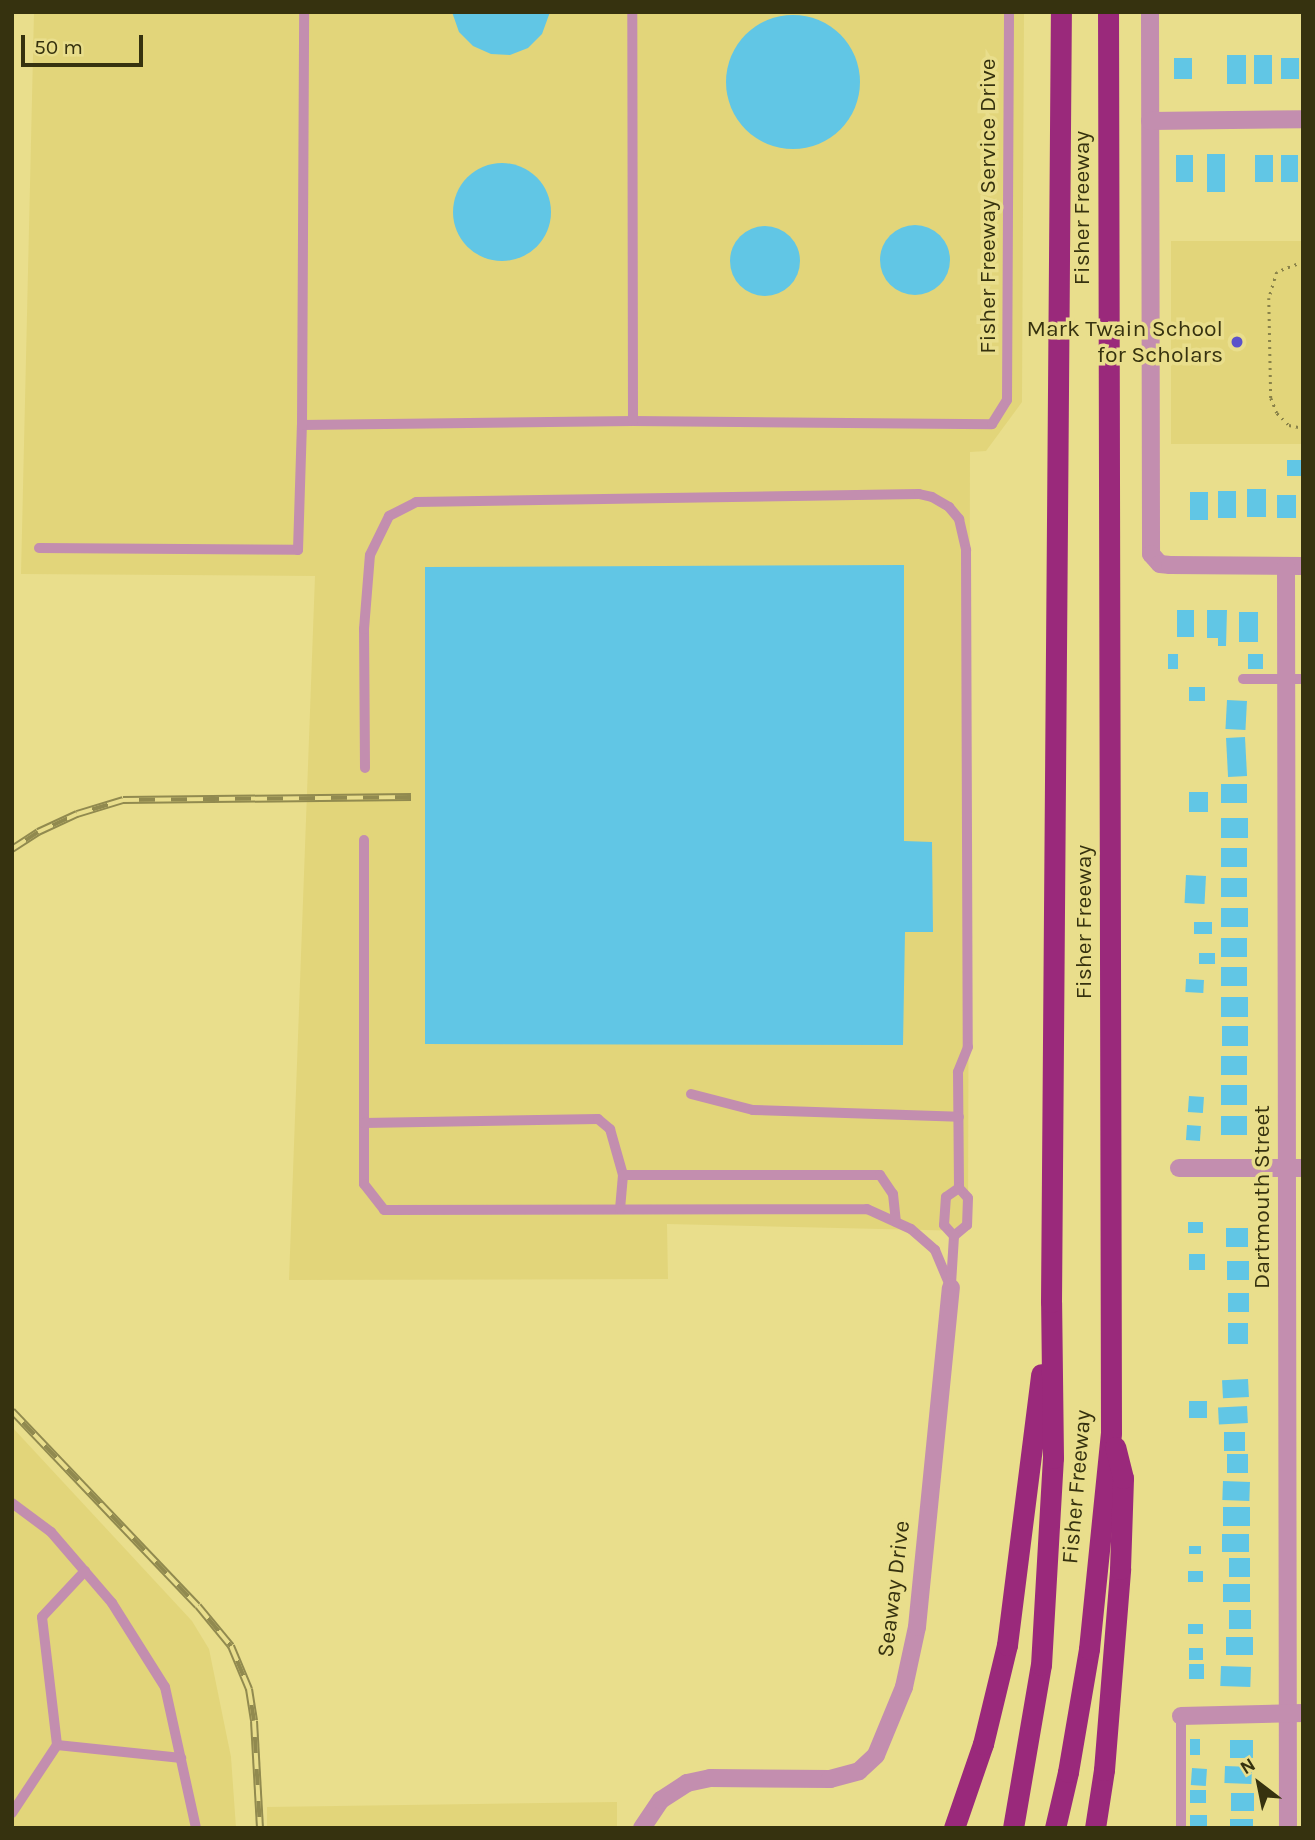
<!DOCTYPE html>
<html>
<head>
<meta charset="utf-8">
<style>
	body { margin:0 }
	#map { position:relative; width:1315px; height:1840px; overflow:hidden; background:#e9de8c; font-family:Karla,sans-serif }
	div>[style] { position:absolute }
	.built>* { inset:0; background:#e2d57a; transform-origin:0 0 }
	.building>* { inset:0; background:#61c6e5; transform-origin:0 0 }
	.round { border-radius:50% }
	.path>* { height:2.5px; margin-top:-1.25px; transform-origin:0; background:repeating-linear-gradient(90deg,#898249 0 2px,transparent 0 7px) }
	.service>* { height:10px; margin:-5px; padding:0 5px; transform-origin:5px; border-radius:5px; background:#c38eaf }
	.minor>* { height:18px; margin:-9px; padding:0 9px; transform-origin:9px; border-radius:9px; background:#c38eaf }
	.motorway>* { height:21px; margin:-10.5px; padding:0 10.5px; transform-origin:10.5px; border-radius:10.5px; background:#9a297b }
	.rail>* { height:8px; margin-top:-4px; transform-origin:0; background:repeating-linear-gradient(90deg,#e9de8c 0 16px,#918a4f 0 32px); box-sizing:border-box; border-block:2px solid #918a4f }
	.dots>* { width:19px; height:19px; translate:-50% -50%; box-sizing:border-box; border:4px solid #e9de8c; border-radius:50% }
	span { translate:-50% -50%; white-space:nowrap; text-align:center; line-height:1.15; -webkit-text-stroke:7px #e9de8c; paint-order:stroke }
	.street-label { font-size:23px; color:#36320f }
	.poi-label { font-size:23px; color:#36320f }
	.right { translate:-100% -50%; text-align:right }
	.frame { position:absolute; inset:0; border:14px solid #36320f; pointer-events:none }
	.north { position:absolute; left:1224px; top:1749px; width:70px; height:70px; -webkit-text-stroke:5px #e9de8c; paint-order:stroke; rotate:328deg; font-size:19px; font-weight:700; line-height:28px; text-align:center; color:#36320f }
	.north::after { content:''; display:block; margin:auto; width:24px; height:32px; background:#36320f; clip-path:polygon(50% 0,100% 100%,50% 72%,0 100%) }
	.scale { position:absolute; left:21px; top:35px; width:122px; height:32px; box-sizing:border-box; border:4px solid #36320f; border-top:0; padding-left:9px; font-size:21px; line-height:24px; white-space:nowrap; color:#36320f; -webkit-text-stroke:5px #e9de8c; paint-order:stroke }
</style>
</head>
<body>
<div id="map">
	<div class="built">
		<i style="clip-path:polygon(34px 12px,1024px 12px,1022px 402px,986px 451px,970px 452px,968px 1231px,667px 1224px,668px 1279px,289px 1280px,315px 576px,21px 574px)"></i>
		<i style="left:1171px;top:241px;width:132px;height:203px"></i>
		<i style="clip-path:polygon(12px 1427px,192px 1621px,209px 1649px,231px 1757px,236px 1828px,12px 1828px)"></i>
		<i style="clip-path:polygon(617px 1802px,617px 1828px,267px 1828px,267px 1807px)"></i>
	</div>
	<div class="building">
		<i style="clip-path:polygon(452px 12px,550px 12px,542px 34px,528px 48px,510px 55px,491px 54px,473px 46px,459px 32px)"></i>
		<i class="round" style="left:726px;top:15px;width:134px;height:134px"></i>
		<i style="left:1227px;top:55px;width:19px;height:29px"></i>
		<i style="left:1254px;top:55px;width:18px;height:29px"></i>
		<i style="left:1174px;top:58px;width:18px;height:21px"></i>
		<i style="left:1281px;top:58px;width:18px;height:21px"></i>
		<i style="left:1207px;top:154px;width:18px;height:38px"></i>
		<i style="left:1176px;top:155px;width:17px;height:27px"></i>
		<i style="left:1255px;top:155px;width:18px;height:27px"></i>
		<i style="left:1281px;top:155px;width:17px;height:27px"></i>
		<i class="round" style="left:453px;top:163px;width:98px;height:98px"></i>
		<i class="round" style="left:880px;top:225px;width:70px;height:70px"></i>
		<i class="round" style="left:730px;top:226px;width:70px;height:70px"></i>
		<i style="left:1287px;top:460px;width:15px;height:16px"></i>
		<i style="left:1247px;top:489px;width:19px;height:28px"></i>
		<i style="left:1218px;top:491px;width:18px;height:27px"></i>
		<i style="left:1190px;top:492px;width:18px;height:28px"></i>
		<i style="left:1277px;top:495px;width:19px;height:23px"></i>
		<i style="clip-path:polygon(904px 565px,904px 841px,932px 842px,933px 932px,905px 932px,903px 1045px,425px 1044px,425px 567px)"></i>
		<i style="left:1177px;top:610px;width:17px;height:27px"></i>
		<i style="clip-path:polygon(1207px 610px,1227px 610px,1226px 646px,1218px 646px,1218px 638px,1207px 638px)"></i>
		<i style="left:1239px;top:612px;width:19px;height:30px"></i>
		<i style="left:1168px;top:654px;width:10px;height:15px"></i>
		<i style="left:1248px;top:654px;width:15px;height:15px"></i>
		<i style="left:1189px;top:687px;width:16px;height:14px"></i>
		<i style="left:1227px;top:700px;width:20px;height:29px;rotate:3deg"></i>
		<i style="left:1245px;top:737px;width:39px;height:19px;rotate:87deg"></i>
		<i style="left:1221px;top:784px;width:26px;height:19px"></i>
		<i style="left:1208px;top:792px;width:20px;height:19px;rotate:90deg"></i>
		<i style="left:1248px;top:818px;width:20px;height:27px;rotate:90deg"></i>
		<i style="left:1221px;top:848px;width:26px;height:19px"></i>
		<i style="left:1186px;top:875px;width:20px;height:28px;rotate:3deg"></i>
		<i style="left:1221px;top:878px;width:26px;height:19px"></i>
		<i style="left:1221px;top:908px;width:27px;height:19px"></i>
		<i style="left:1212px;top:922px;width:12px;height:18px;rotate:90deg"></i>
		<i style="left:1221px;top:938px;width:26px;height:19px"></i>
		<i style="left:1199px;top:953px;width:16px;height:11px"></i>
		<i style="left:1221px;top:967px;width:26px;height:19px"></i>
		<i style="left:1186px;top:979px;width:18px;height:13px;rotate:3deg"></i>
		<i style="left:1221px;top:997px;width:27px;height:20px"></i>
		<i style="left:1248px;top:1026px;width:20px;height:26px;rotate:90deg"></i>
		<i style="left:1221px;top:1056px;width:26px;height:19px"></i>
		<i style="left:1221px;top:1085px;width:26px;height:20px"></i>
		<i style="left:1189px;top:1096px;width:15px;height:16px;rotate:4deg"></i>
		<i style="left:1221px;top:1116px;width:26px;height:19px"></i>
		<i style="left:1187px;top:1125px;width:14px;height:15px;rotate:4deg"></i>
		<i style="left:1188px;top:1222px;width:15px;height:11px"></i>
		<i style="left:1248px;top:1228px;width:19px;height:22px;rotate:90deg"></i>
		<i style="left:1189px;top:1254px;width:16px;height:16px"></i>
		<i style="left:1227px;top:1261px;width:22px;height:19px"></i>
		<i style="left:1228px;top:1293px;width:21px;height:19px"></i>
		<i style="left:1228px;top:1323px;width:20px;height:21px"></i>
		<i style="left:1248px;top:1379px;width:18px;height:26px;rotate:87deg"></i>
		<i style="left:1189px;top:1401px;width:18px;height:17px"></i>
		<i style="left:1247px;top:1406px;width:17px;height:29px;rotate:87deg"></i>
		<i style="left:1224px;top:1432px;width:21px;height:19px"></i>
		<i style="left:1248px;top:1454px;width:19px;height:21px;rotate:90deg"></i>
		<i style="left:1223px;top:1481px;width:27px;height:19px;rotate:2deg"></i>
		<i style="left:1223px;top:1507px;width:27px;height:19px"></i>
		<i style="left:1222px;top:1534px;width:27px;height:18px"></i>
		<i style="left:1189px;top:1546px;width:12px;height:8px"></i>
		<i style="left:1229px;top:1558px;width:21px;height:19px"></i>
		<i style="left:1188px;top:1571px;width:15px;height:11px"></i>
		<i style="left:1223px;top:1584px;width:27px;height:18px"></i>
		<i style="left:1229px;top:1610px;width:22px;height:19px"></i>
		<i style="left:1188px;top:1624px;width:15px;height:10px"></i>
		<i style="left:1226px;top:1637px;width:27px;height:18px"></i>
		<i style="left:1189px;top:1648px;width:14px;height:12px"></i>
		<i style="left:1189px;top:1664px;width:15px;height:15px"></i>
		<i style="left:1221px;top:1666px;width:30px;height:20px;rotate:2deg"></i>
		<i style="left:1190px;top:1739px;width:10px;height:16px"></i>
		<i style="left:1230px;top:1740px;width:23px;height:18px"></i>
		<i style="left:1225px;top:1766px;width:27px;height:17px;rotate:2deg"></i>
		<i style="left:1192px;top:1768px;width:15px;height:17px;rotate:4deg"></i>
		<i style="left:1190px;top:1790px;width:16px;height:13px"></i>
		<i style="left:1254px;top:1793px;width:18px;height:23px;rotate:90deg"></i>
		<i style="left:1190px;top:1815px;width:17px;height:13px"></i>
		<i style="left:1230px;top:1819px;width:23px;height:9px"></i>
	</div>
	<div class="path">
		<i style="left:1303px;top:262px;width:28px;rotate:159deg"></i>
		<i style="left:1277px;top:272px;width:27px;rotate:107deg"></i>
		<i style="left:1269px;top:298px;width:100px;rotate:88.9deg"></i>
		<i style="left:1271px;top:398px;width:16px;rotate:68deg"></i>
		<i style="left:1277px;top:413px;width:17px;rotate:45deg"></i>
		<i style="left:1289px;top:425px;width:14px;rotate:12deg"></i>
	</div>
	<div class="service">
		<i style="left:633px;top:421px;width:359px;rotate:0.5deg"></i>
		<i style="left:992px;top:424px;width:28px;rotate:-58deg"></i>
		<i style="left:1007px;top:400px;width:388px;rotate:-89.7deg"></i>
		<i style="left:302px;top:425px;width:331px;rotate:-0.7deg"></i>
		<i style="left:633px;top:421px;width:409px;rotate:-90.1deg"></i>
		<i style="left:39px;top:548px;width:259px;rotate:0.4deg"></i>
		<i style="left:298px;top:550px;width:125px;rotate:-88.2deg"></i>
		<i style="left:302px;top:425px;width:413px;rotate:-89.7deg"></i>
		<i style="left:1243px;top:679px;width:60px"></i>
		<i style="left:365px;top:768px;width:139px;rotate:-90.4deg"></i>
		<i style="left:364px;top:629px;width:74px;rotate:-85.4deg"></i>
		<i style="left:370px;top:555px;width:43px;rotate:-64deg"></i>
		<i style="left:389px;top:516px;width:30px;rotate:-27deg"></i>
		<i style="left:416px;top:502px;width:503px;rotate:-0.91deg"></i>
		<i style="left:919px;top:494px;width:13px;rotate:13deg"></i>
		<i style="left:932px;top:497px;width:20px;rotate:30deg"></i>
		<i style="left:949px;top:507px;width:16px;rotate:50deg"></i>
		<i style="left:959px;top:519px;width:32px;rotate:77deg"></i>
		<i style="left:966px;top:550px;width:497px;rotate:89.8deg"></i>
		<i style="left:968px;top:1047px;width:27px;rotate:112deg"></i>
		<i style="left:958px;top:1072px;width:116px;rotate:89.5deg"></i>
		<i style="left:959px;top:1188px;width:13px;rotate:48deg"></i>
		<i style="left:968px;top:1198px;width:27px;rotate:92deg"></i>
		<i style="left:967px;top:1225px;width:17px;rotate:140deg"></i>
		<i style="left:364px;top:840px;width:344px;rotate:90deg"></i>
		<i style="left:364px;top:1184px;width:33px;rotate:52deg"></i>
		<i style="left:384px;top:1210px;width:483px;rotate:-0.1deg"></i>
		<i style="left:867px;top:1209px;width:48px;rotate:24.4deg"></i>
		<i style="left:911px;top:1229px;width:32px;rotate:41deg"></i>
		<i style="left:935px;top:1250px;width:41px;rotate:67.2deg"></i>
		<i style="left:691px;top:1094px;width:64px;rotate:14.5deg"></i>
		<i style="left:753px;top:1110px;width:206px;rotate:1.9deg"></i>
		<i style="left:364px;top:1123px;width:234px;rotate:-1deg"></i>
		<i style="left:598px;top:1119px;width:16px;rotate:40deg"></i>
		<i style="left:610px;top:1129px;width:48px;rotate:74.2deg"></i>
		<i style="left:623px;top:1175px;width:34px;rotate:95deg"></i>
		<i style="left:623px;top:1175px;width:257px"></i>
		<i style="left:880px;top:1175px;width:23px;rotate:56deg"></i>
		<i style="left:893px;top:1194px;width:28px;rotate:84deg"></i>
		<i style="left:951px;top:1284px;width:48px;rotate:-86.4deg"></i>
		<i style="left:954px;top:1236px;width:15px;rotate:-132deg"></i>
		<i style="left:944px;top:1225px;width:28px;rotate:-86deg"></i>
		<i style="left:946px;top:1197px;width:16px;rotate:-35deg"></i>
		<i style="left:12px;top:1503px;width:49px;rotate:36.6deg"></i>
		<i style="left:51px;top:1532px;width:94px;rotate:49.3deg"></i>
		<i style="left:112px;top:1603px;width:99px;rotate:57.8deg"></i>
		<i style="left:165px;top:1687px;width:144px;rotate:77.6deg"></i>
		<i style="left:85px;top:1571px;width:63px;rotate:133.1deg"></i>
		<i style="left:42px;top:1617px;width:129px;rotate:83.3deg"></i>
		<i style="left:57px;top:1745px;width:125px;rotate:6deg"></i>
		<i style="left:12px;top:1813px;width:82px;rotate:-56.5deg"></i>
		<i style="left:1181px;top:1828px;width:112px;rotate:-90deg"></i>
	</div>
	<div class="minor">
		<i style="left:1150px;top:12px;width:542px;rotate:89.89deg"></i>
		<i style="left:1151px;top:554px;width:13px;rotate:48deg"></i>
		<i style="left:1160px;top:564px;width:10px;rotate:6deg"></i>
		<i style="left:1170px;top:565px;width:133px;rotate:0.4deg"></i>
		<i style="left:1150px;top:121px;width:153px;rotate:-0.7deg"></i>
		<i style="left:1286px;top:566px;width:1262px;rotate:89.91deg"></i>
		<i style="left:1179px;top:1168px;width:124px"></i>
		<i style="left:1181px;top:1716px;width:122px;rotate:-1.4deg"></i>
		<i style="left:642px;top:1828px;width:34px;rotate:-56deg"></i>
		<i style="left:661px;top:1800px;width:31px;rotate:-33deg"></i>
		<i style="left:687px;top:1783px;width:24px;rotate:-12deg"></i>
		<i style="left:710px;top:1778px;width:120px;rotate:0.5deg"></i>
		<i style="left:830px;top:1779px;width:30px;rotate:-15deg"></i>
		<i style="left:859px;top:1771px;width:23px;rotate:-43deg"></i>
		<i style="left:876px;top:1755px;width:74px;rotate:-67.6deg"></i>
		<i style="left:904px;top:1687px;width:61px;rotate:-77.8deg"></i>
		<i style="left:917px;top:1627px;width:341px;rotate:-84.3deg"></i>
	</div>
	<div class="motorway">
		<i style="left:954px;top:1828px;width:89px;rotate:-71deg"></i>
		<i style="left:983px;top:1744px;width:102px;rotate:-76.4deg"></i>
		<i style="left:1007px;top:1645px;width:273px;rotate:-82.8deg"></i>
		<i style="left:1013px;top:1828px;width:165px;rotate:-80.3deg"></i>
		<i style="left:1041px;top:1665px;width:207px;rotate:-86.7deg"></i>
		<i style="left:1053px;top:1458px;width:156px;rotate:-90.7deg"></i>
		<i style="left:1051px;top:1302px;width:1290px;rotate:-89.56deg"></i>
		<i style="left:1055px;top:1828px;width:57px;rotate:-76.9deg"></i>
		<i style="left:1068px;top:1772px;width:125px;rotate:-80.3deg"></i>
		<i style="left:1089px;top:1649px;width:217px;rotate:-84.2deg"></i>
		<i style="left:1111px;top:1433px;width:1421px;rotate:-90.12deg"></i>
		<i style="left:1095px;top:1828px;width:59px;rotate:-81.2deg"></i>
		<i style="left:1104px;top:1770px;width:202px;rotate:-85.4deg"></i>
		<i style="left:1120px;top:1569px;width:91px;rotate:-88.1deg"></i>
		<i style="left:1123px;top:1478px;width:32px;rotate:-104deg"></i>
	</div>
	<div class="rail">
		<i style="left:12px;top:849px;width:31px;rotate:-33deg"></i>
		<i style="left:38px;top:832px;width:43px;rotate:-24.8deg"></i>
		<i style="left:77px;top:814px;width:48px;rotate:-16.9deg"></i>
		<i style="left:123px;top:800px;width:288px;rotate:-0.6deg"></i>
		<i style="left:12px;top:1411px;width:269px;rotate:46.4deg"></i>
		<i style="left:198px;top:1606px;width:52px;rotate:50.5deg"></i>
		<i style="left:231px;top:1646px;width:47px;rotate:67.3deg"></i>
		<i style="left:249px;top:1689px;width:32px;rotate:81deg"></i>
		<i style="left:254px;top:1721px;width:107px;rotate:86.8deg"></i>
	</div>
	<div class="dots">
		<i style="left:1237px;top:342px;background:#5b52ca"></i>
	</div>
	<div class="street-label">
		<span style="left:988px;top:206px;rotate:-90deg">Fisher Freeway Service Drive</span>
		<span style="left:1082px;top:208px;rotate:-90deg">Fisher Freeway</span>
		<span style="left:1084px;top:922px;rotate:-90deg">Fisher Freeway</span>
		<span style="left:1262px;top:1197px;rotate:-90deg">Dartmouth Street</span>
		<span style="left:1077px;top:1487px;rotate:-85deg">Fisher Freeway</span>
		<span style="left:894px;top:1589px;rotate:-83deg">Seaway Drive</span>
	</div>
	<div class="poi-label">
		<span class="right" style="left:1223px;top:342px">Mark Twain School<br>for Scholars</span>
	</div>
	<div class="frame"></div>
	<div class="north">N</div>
	<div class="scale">50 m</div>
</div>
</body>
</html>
